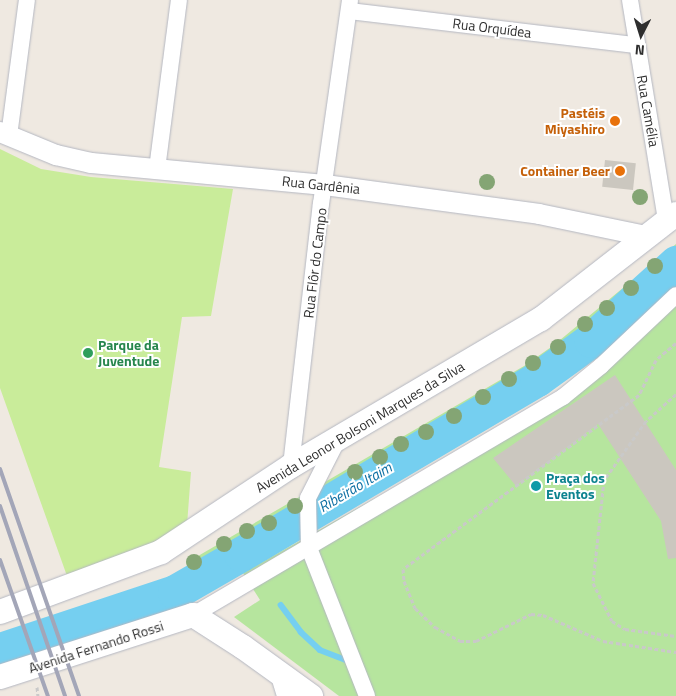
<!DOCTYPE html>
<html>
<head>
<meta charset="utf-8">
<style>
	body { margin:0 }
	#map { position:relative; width:676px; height:696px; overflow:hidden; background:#efe9e1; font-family:"Titillium Web",sans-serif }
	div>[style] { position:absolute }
	.green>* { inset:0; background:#b6e59e }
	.pitch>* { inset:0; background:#c9ec9a }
	.water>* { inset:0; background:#75cff0 }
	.stream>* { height:5.5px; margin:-2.75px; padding:0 2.75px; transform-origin:2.75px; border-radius:2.75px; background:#75cff0 }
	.river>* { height:35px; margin:-17.5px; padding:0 17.5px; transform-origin:17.5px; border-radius:17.5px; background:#75cff0 }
	.building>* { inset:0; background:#cbc7bf; transform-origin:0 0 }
	.path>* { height:3px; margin-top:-1.5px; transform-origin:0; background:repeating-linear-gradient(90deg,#c9c9c9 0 4px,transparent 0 6.5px) }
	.roads { filter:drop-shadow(0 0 1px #b4b7c1) drop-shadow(0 0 1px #b4b7c1) }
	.minor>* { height:16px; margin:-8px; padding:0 8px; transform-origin:8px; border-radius:8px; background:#fff }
	.tertiary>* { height:20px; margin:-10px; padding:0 10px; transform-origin:10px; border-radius:10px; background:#fff }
	.secondary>* { height:24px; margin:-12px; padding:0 12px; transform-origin:12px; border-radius:12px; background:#fff }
	.rail>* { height:4px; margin:-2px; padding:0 2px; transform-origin:2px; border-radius:2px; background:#a3a6b8 }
	.trees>* { width:16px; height:16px; margin:-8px; border-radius:50%; background:#84a574 }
	.dots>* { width:14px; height:14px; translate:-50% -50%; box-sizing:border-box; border:2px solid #fff; border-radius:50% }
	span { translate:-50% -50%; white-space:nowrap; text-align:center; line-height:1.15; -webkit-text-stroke:4px #fff; paint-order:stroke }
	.street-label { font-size:14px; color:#2e2e2e }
	.food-label { font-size:14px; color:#c56008; font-weight:700 }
	.right { translate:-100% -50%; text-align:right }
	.leisure-label { font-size:14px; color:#27864d; font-weight:700 }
	.left { translate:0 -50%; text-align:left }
	.culture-label { font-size:14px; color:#0d838f; font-weight:700 }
	.water-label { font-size:15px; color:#0d6fa3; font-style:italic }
	.north { position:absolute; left:616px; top:10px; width:50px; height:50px; -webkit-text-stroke:4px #fff; paint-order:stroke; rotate:185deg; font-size:14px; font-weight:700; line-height:20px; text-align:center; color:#2e2e2e }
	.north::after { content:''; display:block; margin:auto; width:18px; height:22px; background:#2e2e2e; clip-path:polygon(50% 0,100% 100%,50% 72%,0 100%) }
</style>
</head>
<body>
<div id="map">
	<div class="green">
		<i style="clip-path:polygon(676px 244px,676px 255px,540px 368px,190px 568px,186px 563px,524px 366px,554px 345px)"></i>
		<i style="clip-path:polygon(676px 290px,676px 696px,339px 696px,234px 617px,260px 600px,243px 573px,551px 399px)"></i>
	</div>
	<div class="pitch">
		<i style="clip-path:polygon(0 149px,41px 169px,91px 177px,233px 189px,211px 316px,182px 317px,159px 467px,191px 472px,187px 525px,142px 549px,67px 576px,0 388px)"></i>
	</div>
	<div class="water">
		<i style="clip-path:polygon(13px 631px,21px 657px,0 663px,0 634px)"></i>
	</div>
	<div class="stream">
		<i style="left:281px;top:605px;width:34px;rotate:53deg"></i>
		<i style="left:301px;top:632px;width:26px;rotate:43deg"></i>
		<i style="left:320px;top:650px;width:28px;rotate:21deg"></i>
	</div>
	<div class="river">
		<i style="left:0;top:650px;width:184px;rotate:-18.3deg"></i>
		<i style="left:175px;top:592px;width:76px;rotate:-29.9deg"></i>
		<i style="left:241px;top:554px;width:344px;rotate:-30.6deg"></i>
		<i style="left:537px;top:379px;width:67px;rotate:-35.8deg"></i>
		<i style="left:591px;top:340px;width:115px;rotate:-42.2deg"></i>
	</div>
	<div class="building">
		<i style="left:605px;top:160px;width:31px;height:27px;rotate:6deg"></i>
		<i style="clip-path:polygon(615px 375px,676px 470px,676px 558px,668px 559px,661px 521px,598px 424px,516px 486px,493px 458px)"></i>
	</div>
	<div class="path">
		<i style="left:676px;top:343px;width:26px;rotate:140deg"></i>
		<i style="left:656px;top:360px;width:39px;rotate:116deg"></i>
		<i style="left:639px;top:395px;width:293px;rotate:143.6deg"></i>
		<i style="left:403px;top:569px;width:12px;rotate:85deg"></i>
		<i style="left:404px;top:581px;width:29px;rotate:68deg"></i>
		<i style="left:415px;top:608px;width:28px;rotate:44deg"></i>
		<i style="left:435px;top:627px;width:29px;rotate:29deg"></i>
		<i style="left:460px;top:641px;width:16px"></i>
		<i style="left:476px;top:641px;width:61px;rotate:-26.1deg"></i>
		<i style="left:531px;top:614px;width:12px;rotate:5deg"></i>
		<i style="left:543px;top:615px;width:65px;rotate:23.4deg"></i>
		<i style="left:603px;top:641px;width:74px;rotate:8.6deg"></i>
		<i style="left:676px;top:394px;width:40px;rotate:138deg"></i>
		<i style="left:646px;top:421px;width:72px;rotate:125.4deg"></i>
		<i style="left:604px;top:480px;width:104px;rotate:96.1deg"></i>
		<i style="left:593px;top:583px;width:42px;rotate:63.4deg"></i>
		<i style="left:612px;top:621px;width:15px;rotate:32deg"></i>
		<i style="left:625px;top:629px;width:51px;rotate:7.8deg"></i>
		<i style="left:37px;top:687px;width:9px;rotate:84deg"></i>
	</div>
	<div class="roads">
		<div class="minor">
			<i style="left:630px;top:0;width:224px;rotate:80.7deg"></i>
			<i style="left:349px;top:11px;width:289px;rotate:6.8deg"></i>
			<i style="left:9px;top:136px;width:137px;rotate:-82.5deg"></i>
			<i style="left:157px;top:169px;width:170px;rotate:-82.6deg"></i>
			<i style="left:338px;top:439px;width:66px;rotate:117deg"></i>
			<i style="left:308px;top:498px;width:50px;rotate:88.9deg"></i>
			<i style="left:309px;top:548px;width:159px;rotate:68.6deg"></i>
			<i style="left:291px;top:466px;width:264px;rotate:-83.5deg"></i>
			<i style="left:321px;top:204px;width:206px;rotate:-81.9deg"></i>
			<i style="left:193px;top:615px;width:429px;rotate:-30.5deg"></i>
			<i style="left:563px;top:397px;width:49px;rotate:-39.2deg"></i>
			<i style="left:601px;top:366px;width:103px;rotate:-43.4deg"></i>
			<i style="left:278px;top:673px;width:24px;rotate:73deg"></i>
		</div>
		<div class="tertiary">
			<i style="left:0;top:132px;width:61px;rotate:22.3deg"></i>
			<i style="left:56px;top:155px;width:36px;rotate:13deg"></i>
			<i style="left:91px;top:163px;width:235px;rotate:5.4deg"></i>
			<i style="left:325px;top:185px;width:216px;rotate:7.7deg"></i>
			<i style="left:539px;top:214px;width:108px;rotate:11.7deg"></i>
		</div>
		<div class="secondary">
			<i style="left:0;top:612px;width:172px;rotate:-20.4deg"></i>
			<i style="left:161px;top:552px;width:156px;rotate:-33.5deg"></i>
			<i style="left:291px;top:466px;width:290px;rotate:-30.5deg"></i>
			<i style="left:541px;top:319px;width:171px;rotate:-37.9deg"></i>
			<i style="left:0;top:677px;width:203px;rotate:-17.8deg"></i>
			<i style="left:193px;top:615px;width:59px;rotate:32.6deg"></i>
			<i style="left:243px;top:647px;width:84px;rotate:35.8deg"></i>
		</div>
	</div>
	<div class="rail">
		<i style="left:0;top:469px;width:240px;rotate:70.8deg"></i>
		<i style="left:0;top:506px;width:201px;rotate:71.1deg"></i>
		<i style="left:0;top:560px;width:144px;rotate:70.6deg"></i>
	</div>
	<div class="trees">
		<i style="left:487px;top:182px"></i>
		<i style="left:640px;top:197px"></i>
		<i style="left:655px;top:266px"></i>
		<i style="left:631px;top:288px"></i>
		<i style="left:607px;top:308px"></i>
		<i style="left:585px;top:324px"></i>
		<i style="left:558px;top:347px"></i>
		<i style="left:533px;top:363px"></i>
		<i style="left:509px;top:379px"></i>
		<i style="left:483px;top:397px"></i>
		<i style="left:454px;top:416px"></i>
		<i style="left:426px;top:432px"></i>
		<i style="left:401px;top:444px"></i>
		<i style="left:380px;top:457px"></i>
		<i style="left:355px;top:472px"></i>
		<i style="left:295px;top:506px"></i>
		<i style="left:269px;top:523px"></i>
		<i style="left:247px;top:531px"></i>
		<i style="left:224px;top:544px"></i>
		<i style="left:194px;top:562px"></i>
	</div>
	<div class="dots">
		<i style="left:615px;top:121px;background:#e8710a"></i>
		<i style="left:620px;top:171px;background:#e8710a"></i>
		<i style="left:88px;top:353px;background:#2e9e5b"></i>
		<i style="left:536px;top:486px;background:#0f9aa8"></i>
	</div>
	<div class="street-label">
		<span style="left:492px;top:28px;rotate:7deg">Rua Orquídea</span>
		<span style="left:648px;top:111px;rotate:80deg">Rua Camélia</span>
		<span style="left:321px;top:185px;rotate:6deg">Rua Gardênia</span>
		<span style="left:315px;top:263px;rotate:-83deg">Rua Flôr do Campo</span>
		<span style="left:360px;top:427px;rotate:-31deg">Avenida Leonor Bolsoni Marques da Silva</span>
		<span style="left:96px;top:647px;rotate:-18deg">Avenida Fernando Rossi</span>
	</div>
	<div class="food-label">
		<span class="right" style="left:605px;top:121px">Pastéis<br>Miyashiro</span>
		<span class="right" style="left:610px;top:171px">Container Beer</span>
	</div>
	<div class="leisure-label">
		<span class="left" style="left:98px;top:353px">Parque da<br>Juventude</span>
	</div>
	<div class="culture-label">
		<span class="left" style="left:546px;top:486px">Praça dos<br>Eventos</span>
	</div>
	<div class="water-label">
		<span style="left:355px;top:487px;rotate:-31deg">Ribeirão Itaim</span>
	</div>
	<div class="north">N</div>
</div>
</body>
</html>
